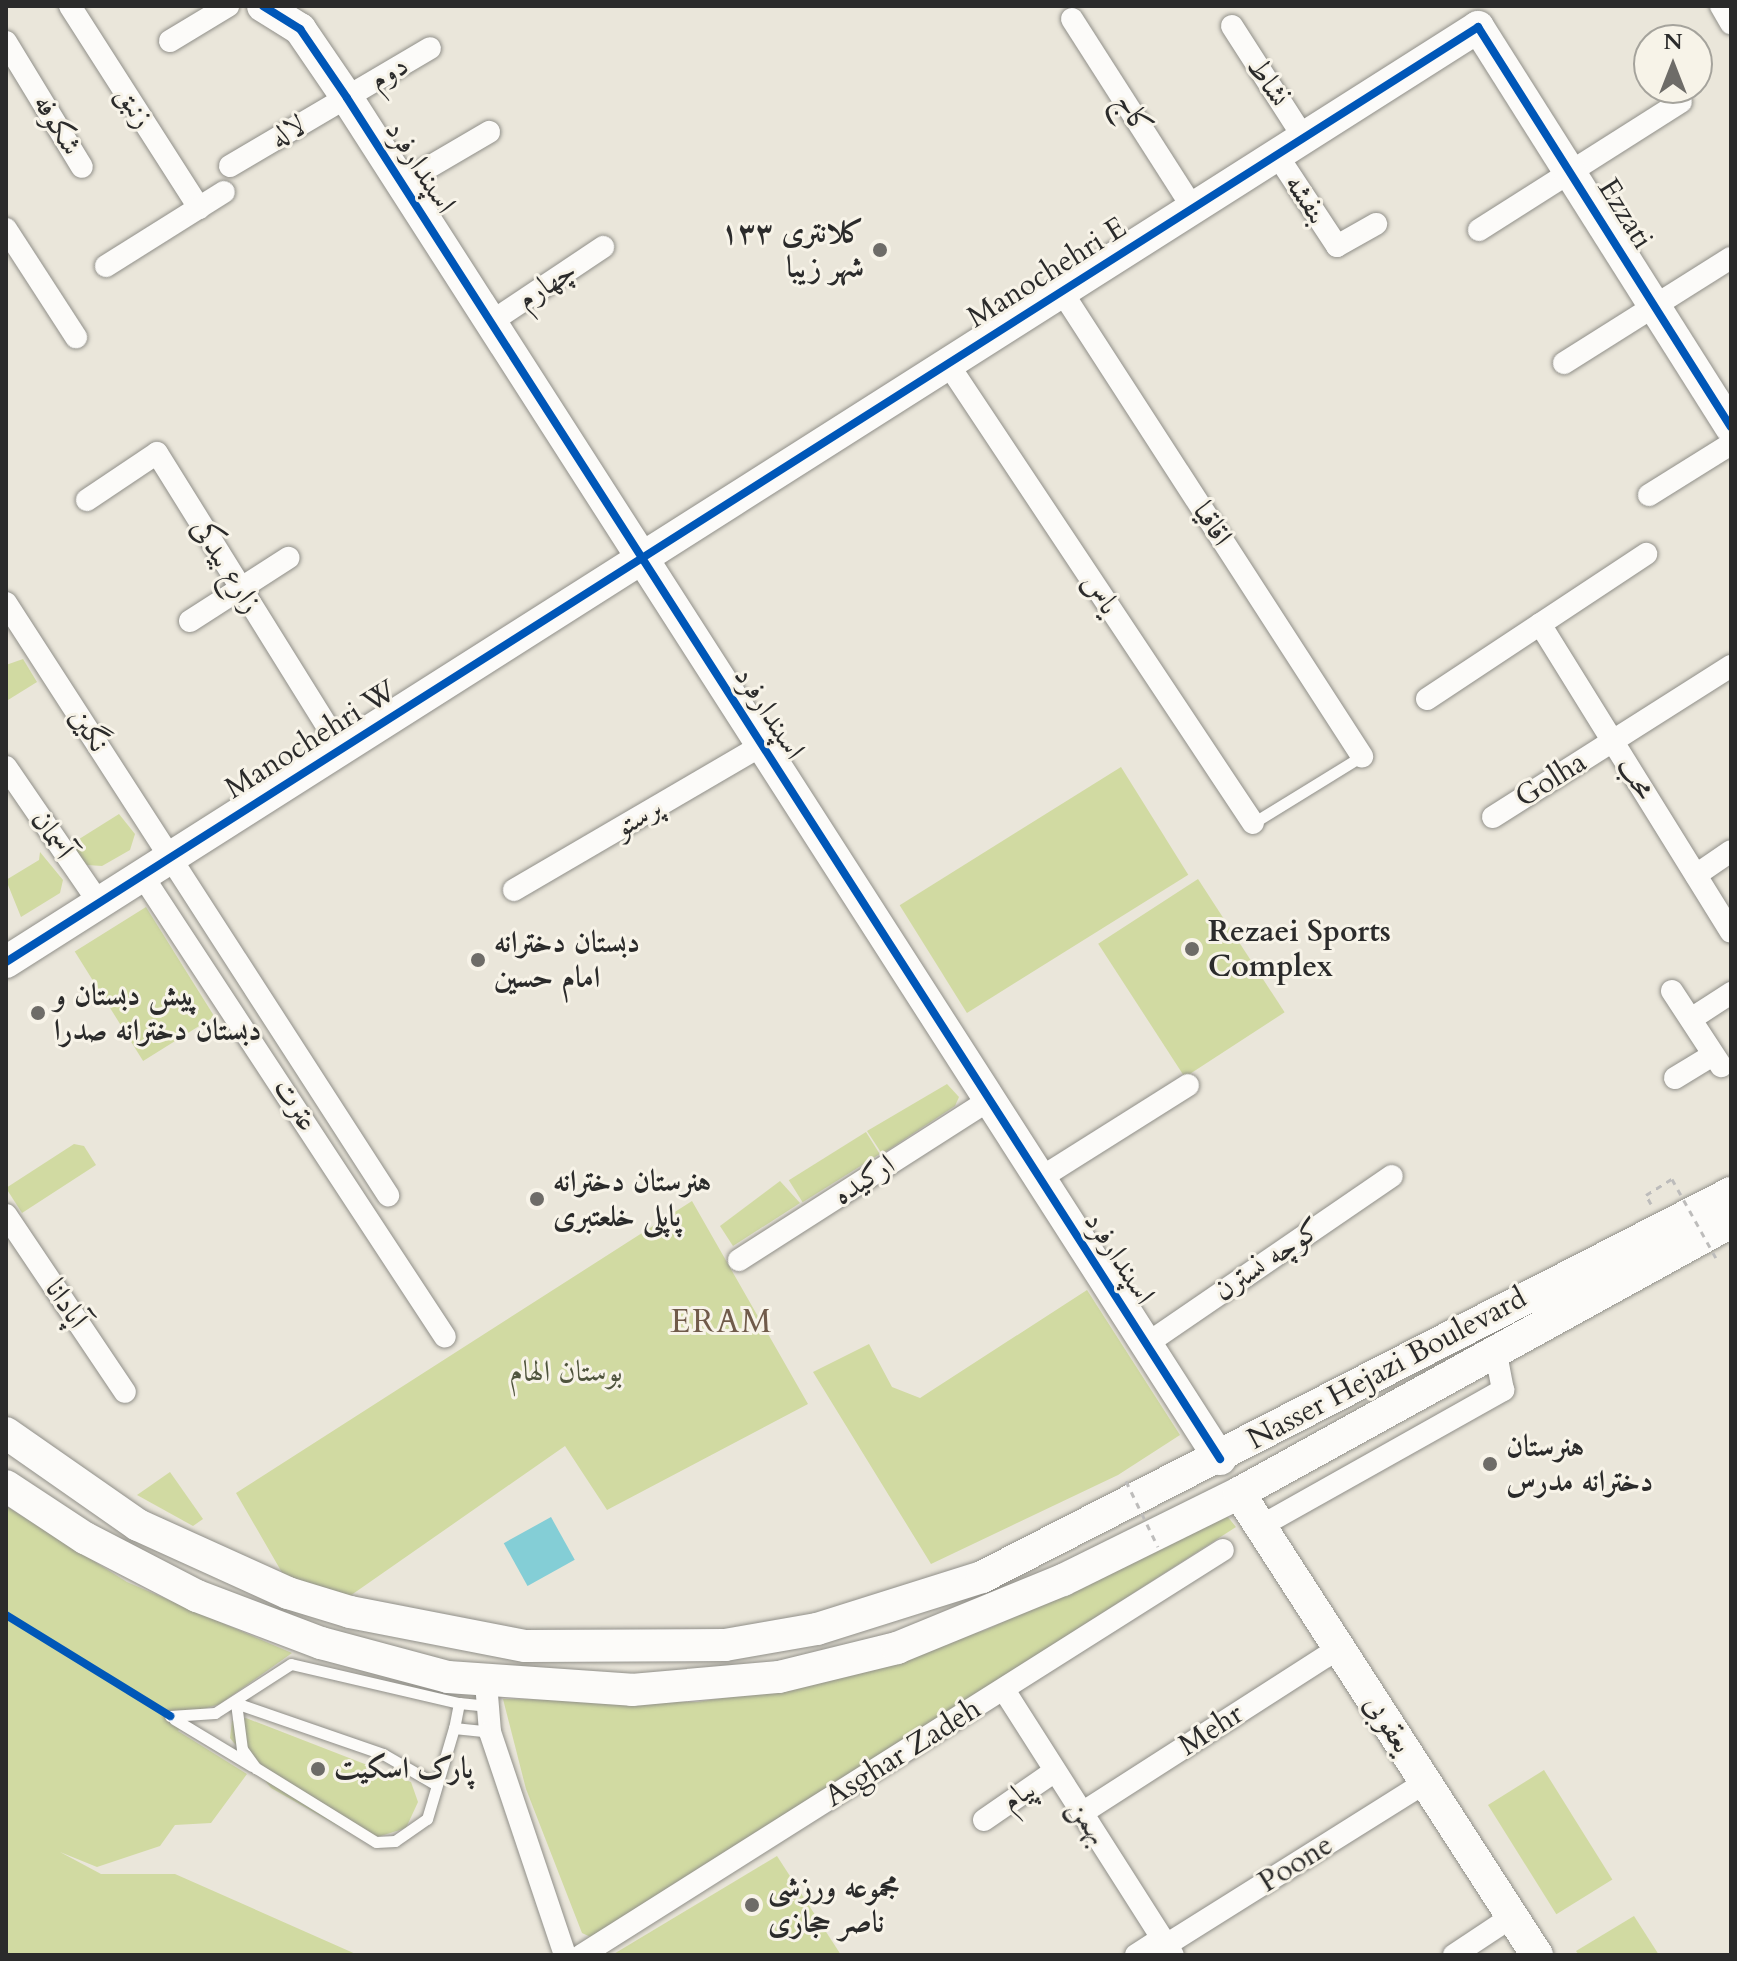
<!DOCTYPE html>
<html>
<head>
<meta charset="utf-8">
<style>
	body { margin:0 }
	#map { position:relative; width:1737px; height:1961px; overflow:hidden; background:#eae6da; font-family:Cardo,Amiri,serif }
	div>[style] { position:absolute }
	.green>* { inset:0; background:#d1daa2; transform-origin:0 0 }
	.water>* { inset:0; background:#84ced6; transform-origin:0 0 }
	.path>* { height:3px; margin-top:-1.5px; transform-origin:0; background:repeating-linear-gradient(90deg,#bdbcbb 0 6px,transparent 0 12px) }
	.roads { filter:drop-shadow(0 0 2px #908f89) drop-shadow(0 0 2px #908f89) }
	.lane>* { height:11px; margin:-5.5px; padding:0 5.5px; transform-origin:5.5px; border-radius:5.5px; background:#fcfbf9 }
	.street>* { height:22px; margin:-11px; padding:0 11px; transform-origin:11px; border-radius:11px; background:#fcfbf9 }
	.secondary>* { height:32px; margin:-16px; padding:0 16px; transform-origin:16px; border-radius:16px; background:#fcfbf9 }
	.path-bridge>* { height:3px; margin-top:-1.5px; transform-origin:0; background:repeating-linear-gradient(90deg,#bdbcbb 0 6px,transparent 0 12px) }
	.cycleway>* { height:8px; margin:-4px; padding:0 4px; transform-origin:4px; border-radius:4px; background:#0057b8 }
	.dots>* { width:22px; height:22px; translate:-50% -50%; box-sizing:border-box; border:4px solid #f7f3e8; border-radius:50% }
	span { translate:-50% -50%; white-space:nowrap; text-align:center; line-height:1.15; -webkit-text-stroke:6px #f7f3e8; paint-order:stroke }
	.street-label { font-size:30px; color:#2b2b2b }
	.poi-label { font-size:30px; color:#2b2b2b; font-weight:700 }
	.right { translate:-100% -50%; text-align:right }
	.left { translate:0 -50%; text-align:left }
	.park-label { font-size:30px; color:#4f543d }
	.neighbourhood-label { font-size:32px; color:#705b4a; letter-spacing:2px }
	.frame { position:absolute; inset:0; border:8px solid #2b2b2b; pointer-events:none }
	.north { position:absolute; left:1633px; top:24px; width:80px; height:80px; box-sizing:border-box; background:#f7f3e8; border:2px solid #a5a39c; border-radius:50%; rotate:0deg; font-size:22px; font-weight:700; line-height:32px; text-align:center; color:#2b2b2b }
	.north::after { content:''; display:block; margin:auto; width:28px; height:36px; background:#6e6c68; clip-path:polygon(50% 0,100% 100%,50% 72%,0 100%) }
</style>
</head>
<body>
<div id="map">
	<div class="green">
		<i style="clip-path:polygon(23px 659px,37px 682px,8px 700px,6px 665px)"></i>
		<i style="left:1121px;top:767px;width:127px;height:261px;rotate:58deg"></i>
		<i style="clip-path:polygon(119px 814px,135px 834px,130px 850px,102px 866px,87px 865px,68px 846px)"></i>
		<i style="clip-path:polygon(40px 852px,63px 880px,60px 893px,21px 917px,6px 880px,39px 860px)"></i>
		<i style="left:1198px;top:879px;width:159px;height:119px;rotate:57deg"></i>
		<i style="left:146px;top:907px;width:129px;height:84px;rotate:58deg"></i>
		<i style="clip-path:polygon(947px 1084px,959px 1097px,955px 1106px,882px 1154px,867px 1131px)"></i>
		<i style="left:866px;top:1132px;width:26px;height:91px;rotate:58deg"></i>
		<i style="clip-path:polygon(74px 1144px,84px 1146px,96px 1165px,22px 1213px,6px 1188px)"></i>
		<i style="clip-path:polygon(780px 1181px,800px 1203px,733px 1246px,720px 1226px)"></i>
		<i style="clip-path:polygon(692px 1201px,808px 1404px,607px 1510px,565px 1446px,347px 1598px,284px 1576px,236px 1493px)"></i>
		<i style="clip-path:polygon(1087px 1290px,1180px 1435px,1118px 1475px,931px 1564px,813px 1372px,869px 1344px,892px 1387px,920px 1398px)"></i>
		<i style="clip-path:polygon(170px 1472px,203px 1519px,193px 1526px,137px 1495px)"></i>
		<i style="clip-path:polygon(6px 1506px,127px 1582px,292px 1653px,220px 1704px,197px 1711px,178px 1731px,247px 1774px,211px 1823px,175px 1825px,160px 1846px,97px 1867px,60px 1852px,101px 1874px,175px 1874px,358px 1955px,6px 1955px)"></i>
		<i style="clip-path:polygon(1227px 1516px,1236px 1527px,595px 1939px,582px 1933px,526px 1789px,503px 1699px,697px 1702px,769px 1691px,986px 1630px)"></i>
		<i style="clip-path:polygon(246px 1718px,411px 1782px,418px 1802px,406px 1828px,365px 1841px,271px 1788px,230px 1738px,232px 1721px)"></i>
		<i style="left:1544px;top:1770px;width:129px;height:66px;rotate:58deg"></i>
		<i style="clip-path:polygon(777px 1856px,841px 1955px,612px 1955px)"></i>
		<i style="clip-path:polygon(1634px 1916px,1659px 1955px,1579px 1955px,1576px 1951px)"></i>
	</div>
	<div class="water">
		<i style="left:551px;top:1517px;width:49px;height:54px;rotate:61deg"></i>
	</div>
	<div class="path">
		<i style="left:1651px;top:1204px;width:10px;rotate:-119deg"></i>
		<i style="left:1646px;top:1195px;width:31px;rotate:-32deg"></i>
		<i style="left:6px;top:1615px;width:176px;rotate:31.8deg"></i>
	</div>
	<div class="roads">
		<div class="lane">
			<i style="left:1253px;top:823px;width:128px;rotate:-31.6deg"></i>
			<i style="left:459px;top:1703px;width:27px;rotate:6deg"></i>
			<i style="left:170px;top:1716px;width:45px;rotate:-3.8deg"></i>
			<i style="left:215px;top:1713px;width:90px;rotate:-32.8deg"></i>
			<i style="left:291px;top:1664px;width:172px;rotate:13.1deg"></i>
			<i style="left:459px;top:1703px;width:25px;rotate:101deg"></i>
			<i style="left:174px;top:1719px;width:91px;rotate:31.1deg"></i>
			<i style="left:435px;top:1784px;width:60px;rotate:-150deg"></i>
			<i style="left:383px;top:1754px;width:156px;rotate:-160.9deg"></i>
			<i style="left:236px;top:1703px;width:46px;rotate:82.6deg"></i>
			<i style="left:242px;top:1749px;width:24px;rotate:54deg"></i>
			<i style="left:256px;top:1768px;width:141px;rotate:31.7deg"></i>
			<i style="left:376px;top:1842px;width:19px;rotate:-3deg"></i>
			<i style="left:395px;top:1841px;width:39px;rotate:-35deg"></i>
			<i style="left:427px;top:1819px;width:95px;rotate:-73.5deg"></i>
			<i style="left:454px;top:1728px;width:36px;rotate:6deg"></i>
		</div>
		<div class="street">
			<i style="left:70px;top:6px;width:240px;rotate:57.4deg"></i>
			<i style="left:1721px;top:6px;width:20px;rotate:60deg"></i>
			<i style="left:1072px;top:19px;width:224px;rotate:57.4deg"></i>
			<i style="left:1232px;top:26px;width:133px;rotate:57.3deg"></i>
			<i style="left:170px;top:41px;width:68px;rotate:-31.1deg"></i>
			<i style="left:6px;top:42px;width:146px;rotate:58.7deg"></i>
			<i style="left:1277px;top:155px;width:109px;rotate:56.6deg"></i>
			<i style="left:1337px;top:246px;width:45px;rotate:-29.4deg"></i>
			<i style="left:230px;top:166px;width:232px;rotate:-30.5deg"></i>
			<i style="left:402px;top:183px;width:101px;rotate:-30.4deg"></i>
			<i style="left:6px;top:229px;width:129px;rotate:57.1deg"></i>
			<i style="left:1479px;top:230px;width:239px;rotate:-32.4deg"></i>
			<i style="left:106px;top:266px;width:139px;rotate:-32.1deg"></i>
			<i style="left:1062px;top:292px;width:553px;rotate:57.12deg"></i>
			<i style="left:491px;top:322px;width:135px;rotate:-33.8deg"></i>
			<i style="left:1564px;top:363px;width:197px;rotate:-32.2deg"></i>
			<i style="left:948px;top:364px;width:551px;rotate:56.4deg"></i>
			<i style="left:1649px;top:495px;width:97px;rotate:-31.9deg"></i>
			<i style="left:87px;top:500px;width:84px;rotate:-33.9deg"></i>
			<i style="left:157px;top:453px;width:349px;rotate:58.1deg"></i>
			<i style="left:6px;top:603px;width:705px;rotate:57.17deg"></i>
			<i style="left:190px;top:621px;width:117px;rotate:-32.7deg"></i>
			<i style="left:1540px;top:624px;width:362px;rotate:58.2deg"></i>
			<i style="left:1427px;top:699px;width:263px;rotate:-33.5deg"></i>
			<i style="left:6px;top:767px;width:165px;rotate:55.6deg"></i>
			<i style="left:1493px;top:817px;width:282px;rotate:-32.4deg"></i>
			<i style="left:142px;top:875px;width:552px;rotate:56.74deg"></i>
			<i style="left:1696px;top:875px;width:42px;rotate:-34.4deg"></i>
			<i style="left:514px;top:890px;width:287px;rotate:-30.3deg"></i>
			<i style="left:1672px;top:991px;width:90px;rotate:56.8deg"></i>
			<i style="left:1691px;top:1019px;width:48px;rotate:-33deg"></i>
			<i style="left:1675px;top:1078px;width:44px;rotate:-31.2deg"></i>
			<i style="left:1039px;top:1179px;width:176px;rotate:-32.2deg"></i>
			<i style="left:6px;top:1215px;width:213px;rotate:56.1deg"></i>
			<i style="left:739px;top:1260px;width:297px;rotate:-32.6deg"></i>
			<i style="left:1145px;top:1345px;width:299px;rotate:-34.4deg"></i>
			<i style="left:1261px;top:1526px;width:278px;rotate:-29.3deg"></i>
			<i style="left:1503px;top:1390px;width:36px;rotate:-101deg"></i>
			<i style="left:486px;top:1683px;width:49px;rotate:85.3deg"></i>
			<i style="left:490px;top:1732px;width:235px;rotate:71.4deg"></i>
			<i style="left:1004px;top:1690px;width:314px;rotate:57.5deg"></i>
			<i style="left:1082px;top:1813px;width:305px;rotate:-32.7deg"></i>
			<i style="left:984px;top:1820px;width:86px;rotate:-34.6deg"></i>
			<i style="left:1166px;top:1945px;width:307px;rotate:-32.1deg"></i>
			<i style="left:582px;top:1955px;width:758px;rotate:-32.29deg"></i>
			<i style="left:1136px;top:1955px;width:31px;rotate:-33deg"></i>
			<i style="left:1454px;top:1955px;width:71px;rotate:-33.5deg"></i>
		</div>
		<div class="secondary">
			<i style="left:263px;top:6px;width:44px;rotate:31.9deg"></i>
			<i style="left:300px;top:29px;width:83px;rotate:55.7deg"></i>
			<i style="left:347px;top:98px;width:1617px;rotate:57.32deg"></i>
			<i style="left:6px;top:962px;width:1744px;rotate:-32.42deg"></i>
			<i style="left:1478px;top:27px;width:473px;rotate:57.7deg"></i>
			<i style="left:6px;top:1433px;width:161px;rotate:34.9deg"></i>
			<i style="left:138px;top:1525px;width:165px;rotate:24.4deg"></i>
			<i style="left:288px;top:1593px;width:65px;rotate:17deg"></i>
			<i style="left:350px;top:1612px;width:178px;rotate:11deg"></i>
			<i style="left:525px;top:1646px;width:200px;rotate:-0.3deg"></i>
			<i style="left:725px;top:1645px;width:93px;rotate:-9.9deg"></i>
			<i style="left:817px;top:1629px;width:173px;rotate:-17.5deg"></i>
			<i style="left:982px;top:1577px;width:842px;rotate:-27.14deg"></i>
			<i style="left:6px;top:1486px;width:95px;rotate:33.4deg"></i>
			<i style="left:85px;top:1538px;width:126px;rotate:27.4deg"></i>
			<i style="left:197px;top:1596px;width:133px;rotate:20.8deg"></i>
			<i style="left:321px;top:1643px;width:131px;rotate:15deg"></i>
			<i style="left:448px;top:1677px;width:184px;rotate:4deg"></i>
			<i style="left:632px;top:1690px;width:148px;rotate:-5.1deg"></i>
			<i style="left:779px;top:1677px;width:122px;rotate:-13.8deg"></i>
			<i style="left:897px;top:1648px;width:179px;rotate:-22.3deg"></i>
			<i style="left:1063px;top:1580px;width:196px;rotate:-26.3deg"></i>
			<i style="left:1239px;top:1493px;width:562px;rotate:-28.85deg"></i>
			<i style="left:1239px;top:1493px;width:550px;rotate:57.18deg"></i>
		</div>
	</div>
	<div class="path-bridge">
		<i style="left:1672px;top:1179px;width:90px;rotate:60.9deg"></i>
		<i style="left:1126px;top:1481px;width:73px;rotate:64.1deg"></i>
	</div>
	<div class="cycleway">
		<i style="left:263px;top:6px;width:44px;rotate:31.9deg"></i>
		<i style="left:300px;top:29px;width:83px;rotate:55.7deg"></i>
		<i style="left:347px;top:98px;width:1617px;rotate:57.32deg"></i>
		<i style="left:6px;top:962px;width:1744px;rotate:-32.42deg"></i>
		<i style="left:1478px;top:27px;width:473px;rotate:57.7deg"></i>
		<i style="left:6px;top:1615px;width:193px;rotate:31.6deg"></i>
	</div>
	<div class="dots">
		<i style="left:880px;top:250px;background:#6e6c68"></i>
		<i style="left:1192px;top:949px;background:#6e6c68"></i>
		<i style="left:478px;top:960px;background:#6e6c68"></i>
		<i style="left:38px;top:1013px;background:#6e6c68"></i>
		<i style="left:537px;top:1199px;background:#6e6c68"></i>
		<i style="left:1490px;top:1464px;background:#6e6c68"></i>
		<i style="left:318px;top:1769px;background:#6e6c68"></i>
		<i style="left:752px;top:1905px;background:#6e6c68"></i>
	</div>
	<div class="street-label">
		<span style="left:389px;top:73px;rotate:-31deg">دوم</span>
		<span style="left:1268px;top:82px;rotate:57deg">نشاط</span>
		<span style="left:134px;top:107px;rotate:57deg">زنبق</span>
		<span style="left:1133px;top:114px;rotate:58deg">کاج</span>
		<span style="left:57px;top:125px;rotate:59deg">شکوفه</span>
		<span style="left:288px;top:132px;rotate:-30deg">لاله</span>
		<span style="left:420px;top:167px;rotate:57deg">اسپندارفرد</span>
		<span style="left:1306px;top:199px;rotate:56deg">بنفشه</span>
		<span style="left:1625px;top:214px;rotate:58deg">Ezzati</span>
		<span style="left:1047px;top:273px;rotate:-32deg">Manochehri E</span>
		<span style="left:547px;top:285px;rotate:-33deg">چهارم</span>
		<span style="left:1212px;top:524px;rotate:57deg">اقاقیا</span>
		<span style="left:226px;top:566px;rotate:58deg">زارع بیدکی</span>
		<span style="left:1100px;top:594px;rotate:56deg">یاس</span>
		<span style="left:769px;top:713px;rotate:57deg">اسپندارفرد</span>
		<span style="left:89px;top:730px;rotate:57deg">نگین</span>
		<span style="left:311px;top:740px;rotate:-32deg">Manochehri W</span>
		<span style="left:1636px;top:778px;rotate:58deg">محب</span>
		<span style="left:1551px;top:780px;rotate:-32deg">Golha</span>
		<span style="left:638px;top:818px;rotate:-30deg">پرستو</span>
		<span style="left:52px;top:835px;rotate:56deg">آسمان</span>
		<span style="left:295px;top:1105px;rotate:57deg">عترت</span>
		<span style="left:864px;top:1180px;rotate:-33deg">ارکیده</span>
		<span style="left:1119px;top:1258px;rotate:57deg">اسپندارفرد</span>
		<span style="left:1268px;top:1260px;rotate:-34deg">کوچه نسترن</span>
		<span style="left:66px;top:1304px;rotate:56deg">آپادانا</span>
		<span style="left:1387px;top:1369px;rotate:-28deg">Nasser Hejazi Boulevard</span>
		<span style="left:1388px;top:1724px;rotate:57deg">یعقوبی</span>
		<span style="left:1211px;top:1730px;rotate:-33deg">Mehr</span>
		<span style="left:903px;top:1753px;rotate:-32deg">Asghar Zadeh</span>
		<span style="left:1019px;top:1795px;rotate:-35deg">پیام</span>
		<span style="left:1088px;top:1822px;rotate:57deg">بهمن</span>
		<span style="left:1296px;top:1864px;rotate:-32deg">Poone</span>
	</div>
	<div class="poi-label">
		<span class="right" style="left:864px;top:250px">کلانتری ۱۳۳<br>شهر زیبا</span>
		<span class="left" style="left:1208px;top:949px">Rezaei Sports<br>Complex</span>
		<span class="left" style="left:494px;top:960px">دبستان دخترانه<br>امام حسین</span>
		<span class="left" style="left:54px;top:1013px">پیش دبستان و<br>دبستان دخترانه صدرا</span>
		<span class="left" style="left:553px;top:1199px">هنرستان دخترانه<br>پاپلی خلعتبری</span>
		<span class="left" style="left:1506px;top:1464px">هنرستان<br>دخترانه مدرس</span>
		<span class="left" style="left:334px;top:1769px">پارک اسکیت</span>
		<span class="left" style="left:768px;top:1905px">مجموعه ورزشی<br>ناصر حجازی</span>
	</div>
	<div class="park-label">
		<span style="left:566px;top:1372px">بوستان الهام</span>
	</div>
	<div class="neighbourhood-label">
		<span style="left:722px;top:1322px">ERAM</span>
	</div>
	<div class="frame"></div>
	<div class="north">N</div>
</div>
</body>
</html>
